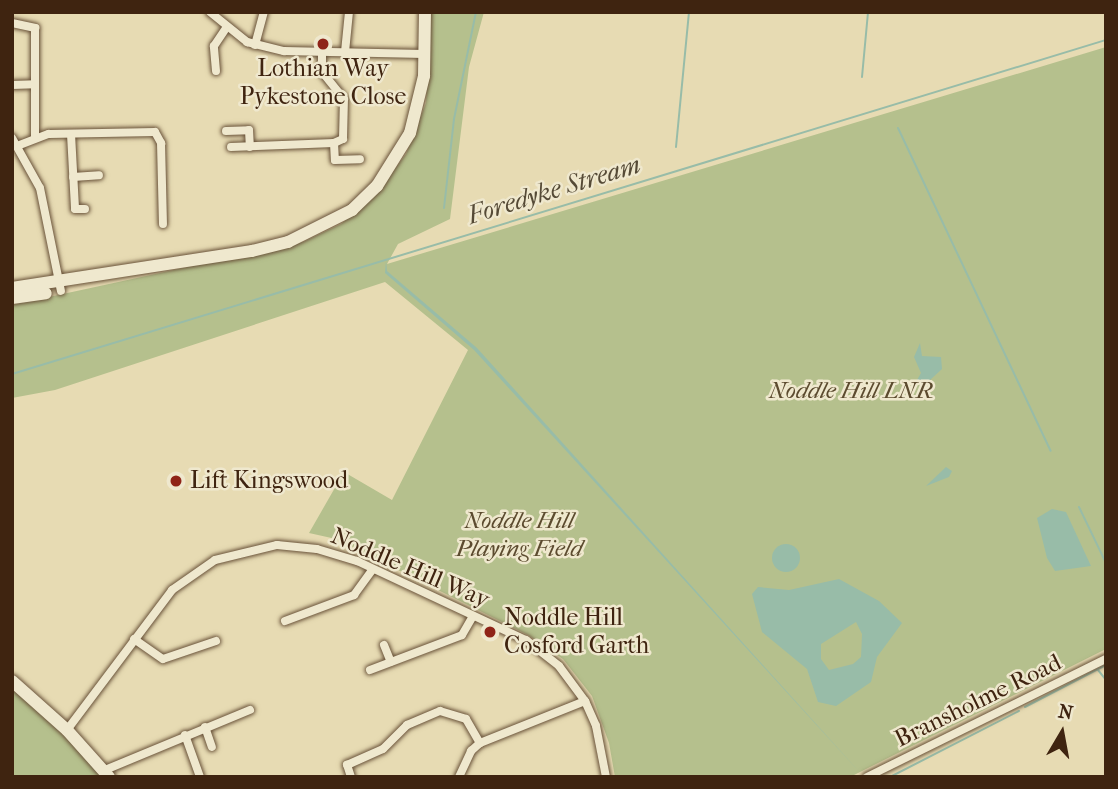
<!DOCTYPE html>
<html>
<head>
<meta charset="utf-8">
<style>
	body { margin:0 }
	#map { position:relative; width:1118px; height:789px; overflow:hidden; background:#e7dbb3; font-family:"IM FELL French Canon",serif }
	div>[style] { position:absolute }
	.green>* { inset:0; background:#b5c08d }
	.water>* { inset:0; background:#98bca8 }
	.round { border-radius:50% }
	.stream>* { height:2px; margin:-1px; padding:0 1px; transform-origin:1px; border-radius:1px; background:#98bca8 }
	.roads { filter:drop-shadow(0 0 2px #695239) drop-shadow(0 0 2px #695239) }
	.street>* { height:8px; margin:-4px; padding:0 4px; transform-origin:4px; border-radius:4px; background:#efe8ce }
	.secondary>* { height:12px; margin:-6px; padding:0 6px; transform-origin:6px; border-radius:6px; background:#efe8ce }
	.dots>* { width:19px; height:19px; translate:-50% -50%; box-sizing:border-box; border:4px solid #efe8ce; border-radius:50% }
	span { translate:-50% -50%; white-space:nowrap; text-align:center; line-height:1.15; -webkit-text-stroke:5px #efe8ce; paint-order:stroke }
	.poi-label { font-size:24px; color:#3f2410 }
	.left { translate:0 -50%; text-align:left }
	.park-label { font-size:24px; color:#5c4b2f; font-style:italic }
	.street-label { font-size:24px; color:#3f2410 }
	.water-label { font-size:26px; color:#554a36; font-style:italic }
	.frame { position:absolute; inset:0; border:14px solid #3f2410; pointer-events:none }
	.north { position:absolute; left:1027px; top:698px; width:70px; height:70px; -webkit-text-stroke:5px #efe8ce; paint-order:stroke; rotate:10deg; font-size:19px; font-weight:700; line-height:28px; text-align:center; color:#3f2410 }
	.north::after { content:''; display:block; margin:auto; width:24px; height:32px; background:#3f2410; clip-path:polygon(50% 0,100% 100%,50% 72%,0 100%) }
</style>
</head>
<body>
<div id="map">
	<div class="green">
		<i style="clip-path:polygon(431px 12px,484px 12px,469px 67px,450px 219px,398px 244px,387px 264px,1106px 47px,1106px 649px,850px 777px,615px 777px,609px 743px,592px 696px,563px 659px,528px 635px,336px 539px,309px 533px,344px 472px,392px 500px,468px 350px,385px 282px,55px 390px,12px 398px,12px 305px,303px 242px,341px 224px,372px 199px,406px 154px,426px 103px)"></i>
		<i style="clip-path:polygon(12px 689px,70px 741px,104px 777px,12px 777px)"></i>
	</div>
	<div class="water">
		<i style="clip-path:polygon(386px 261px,387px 271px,477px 348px,864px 777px,474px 350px,385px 273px)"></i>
		<i style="clip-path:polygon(920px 343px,922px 356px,941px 357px,942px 369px,930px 380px,917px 380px,921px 373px,914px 357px)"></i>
		<i style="clip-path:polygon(946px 467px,952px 471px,949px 477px,926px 486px)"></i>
		<i style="clip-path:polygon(1052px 509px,1066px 512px,1091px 566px,1055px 571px,1047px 558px,1037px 518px)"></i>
		<i class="round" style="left:772px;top:544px;width:28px;height:28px"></i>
		<i style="clip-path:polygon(evenodd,839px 579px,879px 601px,902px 623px,877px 657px,871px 682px,836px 706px,818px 702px,807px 669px,762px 632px,752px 594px,758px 587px,789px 590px,839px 579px,856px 622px,862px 634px,861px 657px,853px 664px,829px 670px,821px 659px,821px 644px,856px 622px)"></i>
	</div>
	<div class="stream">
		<i style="left:862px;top:77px;width:65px;rotate:-84.7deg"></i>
		<i style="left:898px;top:128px;width:357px;rotate:64.7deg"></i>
		<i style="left:676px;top:147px;width:136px;rotate:-84.5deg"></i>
		<i style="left:444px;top:208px;width:90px;rotate:-83.6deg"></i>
		<i style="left:454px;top:119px;width:109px;rotate:-78.4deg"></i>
		<i style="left:12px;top:374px;width:1144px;rotate:-16.98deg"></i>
		<i style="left:1079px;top:507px;width:62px;rotate:64.3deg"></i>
		<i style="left:1098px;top:670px;width:13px;rotate:51deg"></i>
		<i style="left:1025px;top:707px;width:91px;rotate:-27.4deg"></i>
		<i style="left:890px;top:777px;width:145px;rotate:-27.1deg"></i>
	</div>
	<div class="roads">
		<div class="street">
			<i style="left:210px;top:12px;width:48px;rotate:39deg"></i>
			<i style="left:247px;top:42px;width:38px;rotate:14deg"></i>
			<i style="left:284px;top:51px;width:140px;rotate:1.2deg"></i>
			<i style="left:12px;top:23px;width:24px;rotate:12deg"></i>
			<i style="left:35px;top:28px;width:109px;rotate:90deg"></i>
			<i style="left:255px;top:45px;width:34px;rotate:-75deg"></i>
			<i style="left:345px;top:52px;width:40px;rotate:-84.3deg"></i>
			<i style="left:216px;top:71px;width:25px;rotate:-95deg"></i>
			<i style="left:214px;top:46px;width:22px;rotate:-56deg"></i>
			<i style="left:12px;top:85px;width:23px;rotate:-2deg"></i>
			<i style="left:226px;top:131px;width:23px;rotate:-2deg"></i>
			<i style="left:249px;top:130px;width:17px;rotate:87deg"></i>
			<i style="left:71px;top:134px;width:75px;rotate:86.9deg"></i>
			<i style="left:75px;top:209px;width:10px"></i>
			<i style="left:12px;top:138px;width:57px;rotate:60.8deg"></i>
			<i style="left:40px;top:188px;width:105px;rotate:78.5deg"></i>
			<i style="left:334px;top:143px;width:17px;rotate:87deg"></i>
			<i style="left:335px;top:160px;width:25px;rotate:-2deg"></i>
			<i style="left:17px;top:146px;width:34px;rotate:-21deg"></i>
			<i style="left:49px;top:134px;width:106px;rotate:-1.1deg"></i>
			<i style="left:155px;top:132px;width:13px;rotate:61deg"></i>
			<i style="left:161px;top:143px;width:81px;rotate:88.6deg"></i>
			<i style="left:231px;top:147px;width:103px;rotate:-2.2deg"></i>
			<i style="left:334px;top:143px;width:10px;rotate:-24deg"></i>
			<i style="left:343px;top:139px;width:40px;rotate:-88.6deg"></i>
			<i style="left:344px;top:99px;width:35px;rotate:-129deg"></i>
			<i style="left:322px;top:72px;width:20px;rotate:-90deg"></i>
			<i style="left:73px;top:177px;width:26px;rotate:-4deg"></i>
			<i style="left:285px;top:621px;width:74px;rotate:-20.6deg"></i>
			<i style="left:354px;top:595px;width:32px;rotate:-54deg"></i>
			<i style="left:134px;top:639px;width:35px;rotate:35deg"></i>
			<i style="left:163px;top:659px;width:56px;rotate:-18.8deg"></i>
			<i style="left:384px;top:645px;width:18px;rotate:68deg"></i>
			<i style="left:370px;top:670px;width:98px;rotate:-20.8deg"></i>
			<i style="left:462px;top:635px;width:22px;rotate:-60deg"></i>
			<i style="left:205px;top:727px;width:21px;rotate:71deg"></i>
			<i style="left:67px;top:730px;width:175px;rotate:-53.1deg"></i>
			<i style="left:172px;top:590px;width:52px;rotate:-34.9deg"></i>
			<i style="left:215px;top:560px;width:64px;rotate:-13.6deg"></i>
			<i style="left:277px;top:545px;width:40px;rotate:5.7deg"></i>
			<i style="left:317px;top:549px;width:42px;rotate:16.7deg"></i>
			<i style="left:357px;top:561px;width:187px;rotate:25.1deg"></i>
			<i style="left:526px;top:640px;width:42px;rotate:38.2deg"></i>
			<i style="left:559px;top:666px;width:44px;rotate:53.4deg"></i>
			<i style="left:585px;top:701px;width:27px;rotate:66deg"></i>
			<i style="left:596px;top:726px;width:52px;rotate:78.9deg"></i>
			<i style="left:185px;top:735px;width:45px;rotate:70.3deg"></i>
			<i style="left:105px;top:770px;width:157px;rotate:-22.5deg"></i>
			<i style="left:351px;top:777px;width:13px;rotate:-108deg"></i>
			<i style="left:347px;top:765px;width:39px;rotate:-24deg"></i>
			<i style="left:383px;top:749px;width:34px;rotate:-45deg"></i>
			<i style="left:407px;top:725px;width:36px;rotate:-23deg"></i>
			<i style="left:440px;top:711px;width:27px;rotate:17deg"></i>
			<i style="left:466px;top:719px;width:28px;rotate:60deg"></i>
			<i style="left:459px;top:777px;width:29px;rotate:-65deg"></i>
			<i style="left:471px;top:751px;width:12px;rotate:-42deg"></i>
			<i style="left:480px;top:743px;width:113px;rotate:-21.8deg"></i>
			<i style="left:867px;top:777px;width:267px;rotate:-26.3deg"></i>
		</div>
		<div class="secondary">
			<i style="left:12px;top:288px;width:243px;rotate:-8.8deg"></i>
			<i style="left:252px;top:251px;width:37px;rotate:-14deg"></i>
			<i style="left:288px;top:242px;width:72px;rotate:-26.6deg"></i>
			<i style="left:352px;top:210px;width:35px;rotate:-44deg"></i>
			<i style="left:377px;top:186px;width:62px;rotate:-58.1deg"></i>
			<i style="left:410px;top:133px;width:59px;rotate:-76.2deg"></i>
			<i style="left:424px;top:76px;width:64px;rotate:-89.1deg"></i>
			<i style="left:12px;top:298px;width:34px;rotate:-8deg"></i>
			<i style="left:12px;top:681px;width:74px;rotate:41.7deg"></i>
			<i style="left:67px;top:730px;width:63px;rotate:48.2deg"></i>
		</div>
	</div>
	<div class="dots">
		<i style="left:323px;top:44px;background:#8f2418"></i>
		<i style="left:176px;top:481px;background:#8f2418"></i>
		<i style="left:490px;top:632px;background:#8f2418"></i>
	</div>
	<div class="poi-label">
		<span style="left:323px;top:83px">Lothian Way<br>Pykestone Close</span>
		<span class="left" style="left:190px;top:481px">Lift Kingswood</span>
		<span class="left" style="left:504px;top:632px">Noddle Hill<br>Cosford Garth</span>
	</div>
	<div class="park-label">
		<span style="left:851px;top:391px">Noddle Hill LNR</span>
		<span style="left:519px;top:535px">Noddle Hill<br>Playing Field</span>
	</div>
	<div class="street-label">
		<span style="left:410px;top:568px;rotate:23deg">Noddle Hill Way</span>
		<span style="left:978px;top:701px;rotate:-26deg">Bransholme Road</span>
	</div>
	<div class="water-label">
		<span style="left:554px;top:190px;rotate:-17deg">Foredyke Stream</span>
	</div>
	<div class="frame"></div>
	<div class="north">N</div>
</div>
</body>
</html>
